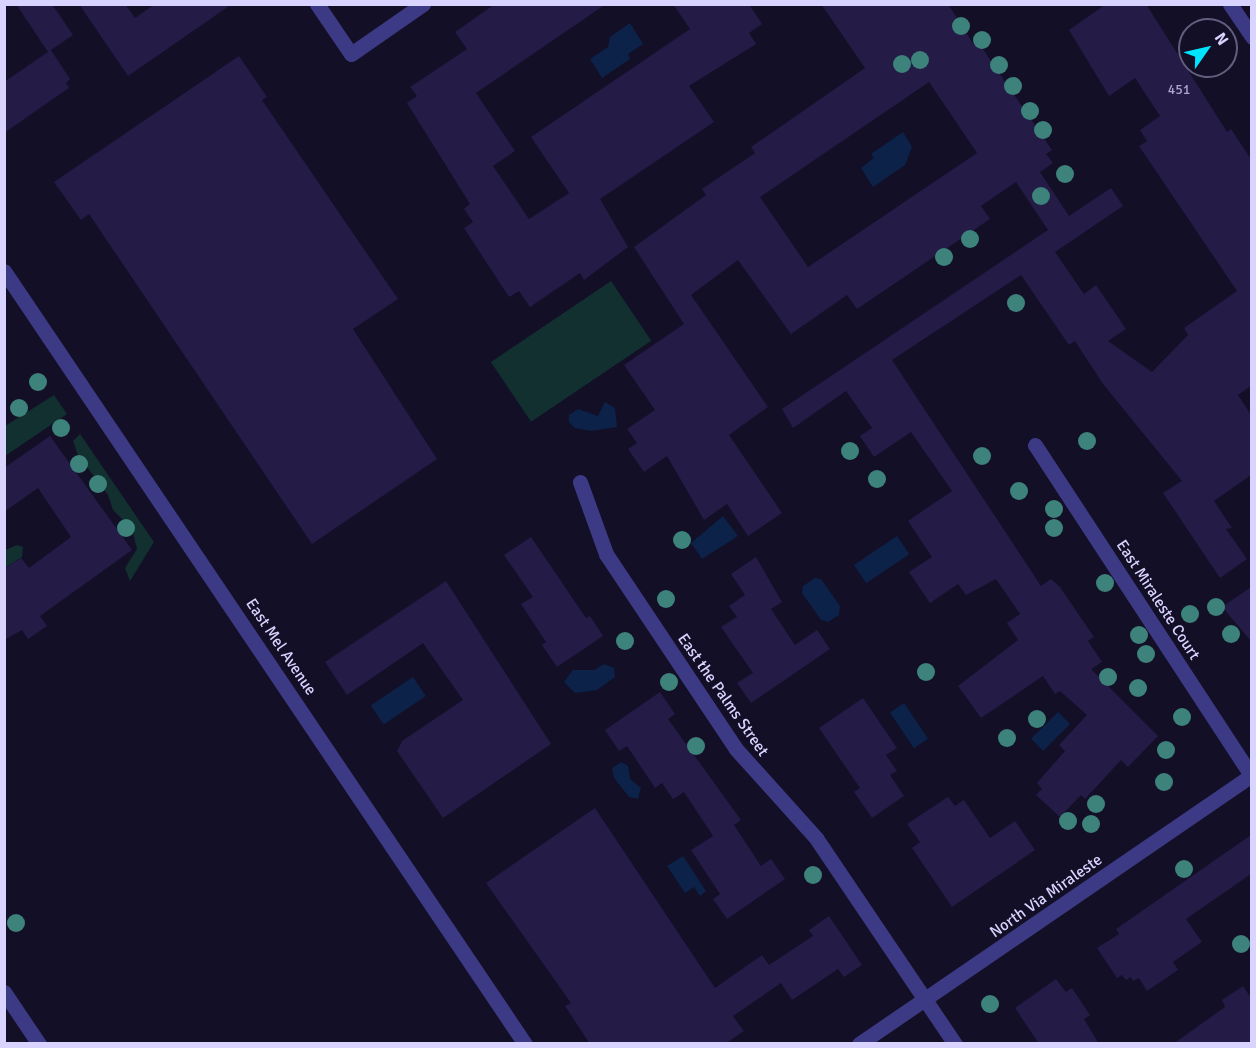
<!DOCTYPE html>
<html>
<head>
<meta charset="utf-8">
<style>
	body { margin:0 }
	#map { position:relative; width:1256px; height:1048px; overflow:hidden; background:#130f26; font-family:Signika,sans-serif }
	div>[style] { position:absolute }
	.green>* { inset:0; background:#12302f; transform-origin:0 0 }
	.water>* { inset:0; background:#0c2248; transform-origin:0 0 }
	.building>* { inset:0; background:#241b47 }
	.minor>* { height:15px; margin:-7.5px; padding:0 7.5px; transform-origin:7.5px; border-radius:7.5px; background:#3d3a85 }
	.trees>* { width:18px; height:18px; margin:-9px; border-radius:50%; background:#3d827b }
	span { translate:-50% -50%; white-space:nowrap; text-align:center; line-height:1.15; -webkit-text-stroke:4.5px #130f26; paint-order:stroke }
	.number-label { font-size:14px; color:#aca6d1 }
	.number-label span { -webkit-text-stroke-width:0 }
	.street-label { font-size:16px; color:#d9d4ff }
	.frame { position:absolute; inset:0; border:6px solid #d9d4ff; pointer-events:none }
	.north { position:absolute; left:1178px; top:18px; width:60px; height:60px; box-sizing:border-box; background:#130f26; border:2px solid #625e7d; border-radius:50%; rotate:56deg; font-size:16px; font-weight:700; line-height:24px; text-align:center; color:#d9d4ff }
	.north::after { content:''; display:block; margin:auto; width:21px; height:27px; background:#00e5ff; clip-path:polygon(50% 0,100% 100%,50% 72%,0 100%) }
</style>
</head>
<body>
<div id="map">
	<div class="green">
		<i style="left:611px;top:281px;width:72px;height:145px;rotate:56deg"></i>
		<i style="clip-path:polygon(54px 395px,67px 414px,5px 456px,5px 426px)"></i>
		<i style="clip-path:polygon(80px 434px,154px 542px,130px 581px,125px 568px,137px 549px,132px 529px,113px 510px,108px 495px,78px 455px,73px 441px)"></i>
		<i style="clip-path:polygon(17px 545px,23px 547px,22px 557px,5px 568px,5px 550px)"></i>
	</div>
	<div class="water">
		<i style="clip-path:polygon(630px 23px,643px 44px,628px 54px,630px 59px,602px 78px,590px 59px,608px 47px,610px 37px)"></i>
		<i style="clip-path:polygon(903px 132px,912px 147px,905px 165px,873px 187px,861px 168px,874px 158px,871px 154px)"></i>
		<i style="clip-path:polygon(605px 402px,615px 408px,617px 427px,591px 431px,575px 428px,569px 422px,569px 415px,578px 409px,598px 416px)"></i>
		<i style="clip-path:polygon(723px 516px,738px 536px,702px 559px,691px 543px)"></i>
		<i style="left:897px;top:536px;width:22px;height:52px;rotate:56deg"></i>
		<i style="clip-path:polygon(815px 578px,821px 579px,840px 606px,839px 615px,828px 622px,821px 620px,802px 593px,803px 586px)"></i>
		<i style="clip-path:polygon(604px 664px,614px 668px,615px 677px,597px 690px,575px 693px,564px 682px,573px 670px,594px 670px)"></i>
		<i style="left:413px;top:677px;width:23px;height:51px;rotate:56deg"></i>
		<i style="left:904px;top:703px;width:43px;height:17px;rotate:56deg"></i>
		<i style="left:1058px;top:712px;width:17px;height:38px;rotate:45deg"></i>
		<i style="clip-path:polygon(621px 762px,628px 766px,630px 779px,641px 788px,638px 799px,629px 797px,614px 778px,612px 768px)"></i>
		<i style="clip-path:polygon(683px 856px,706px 891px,700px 896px,694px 887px,685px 893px,667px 866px)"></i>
	</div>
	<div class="building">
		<i style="clip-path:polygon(16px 4px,52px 4px,73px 35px,51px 50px,70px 79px,66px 83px,69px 88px,4px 133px,4px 82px,48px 52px)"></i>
		<i style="clip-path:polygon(79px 4px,125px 4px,135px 18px,155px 4px,232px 4px,128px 76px)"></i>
		<i style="clip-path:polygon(495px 4px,606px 4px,476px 93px,515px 151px,493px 166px,529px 219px,569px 193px,531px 137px,690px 29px,673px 4px,749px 4px,762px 24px,749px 33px,756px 44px,689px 86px,714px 122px,600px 199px,628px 247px,584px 280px,580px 273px,530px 307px,519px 291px,509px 297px,464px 228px,473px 222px,464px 209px,470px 204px,407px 103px,417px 96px,410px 87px,467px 49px,455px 32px)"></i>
		<i style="clip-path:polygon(evenodd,821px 4px,948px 4px,974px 45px,978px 42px,1052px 150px,1046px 154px,1053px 163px,1040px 172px,1069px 216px,1111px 188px,1123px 206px,1055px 252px,1084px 294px,1096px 285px,1126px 329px,1108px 341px,1152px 372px,1188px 335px,1184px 328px,1237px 291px,1139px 146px,1147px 141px,1140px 130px,1160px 116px,1135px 78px,1109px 96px,1069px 30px,1106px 4px,1146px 4px,1227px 132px,1231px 129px,1251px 159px,1251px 386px,1238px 395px,1251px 415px,1251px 475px,1214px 501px,1232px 528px,1226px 529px,1247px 559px,1220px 578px,1163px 493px,1182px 481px,1103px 384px,1075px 341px,1069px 345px,1021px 275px,892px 360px,1041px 586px,1051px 579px,1060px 587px,1094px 637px,1088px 641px,1102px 662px,1091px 669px,1158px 736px,1128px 767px,1121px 760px,1085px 799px,1081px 795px,1060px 817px,1036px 795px,1042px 789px,1037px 783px,1065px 751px,1059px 745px,1087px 715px,1060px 691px,1055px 694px,1043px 676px,981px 718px,958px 686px,1018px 640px,1007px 623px,1020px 614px,996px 579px,966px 595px,958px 584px,930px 603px,909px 572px,932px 557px,908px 521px,952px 491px,911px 432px,874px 457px,860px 436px,872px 428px,846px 391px,793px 428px,782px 409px,1048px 230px,1016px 182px,981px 206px,990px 219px,857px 309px,847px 295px,791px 334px,738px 260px,691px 295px,768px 407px,729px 435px,782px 513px,748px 536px,727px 504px,704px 520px,667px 456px,644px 472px,628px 449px,637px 443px,627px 429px,655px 410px,624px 365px,684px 324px,634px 247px,706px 195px,702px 189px,755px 153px,751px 147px,865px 68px,821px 4px,929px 82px,977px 153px,808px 267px,760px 197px,929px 82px)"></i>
		<i style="clip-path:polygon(239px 56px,267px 97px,262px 100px,398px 299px,353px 329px,437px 459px,312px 544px,89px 214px,81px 220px,54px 182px)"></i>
		<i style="clip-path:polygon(50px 436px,132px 550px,40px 616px,47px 626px,28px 639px,22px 630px,4px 640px,4px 569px,21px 558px,29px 568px,71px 537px,38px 488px,4px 512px,4px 468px)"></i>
		<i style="clip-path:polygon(531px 537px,586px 618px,590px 616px,603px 636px,557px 667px,542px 645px,546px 642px,521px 604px,533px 597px,504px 555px)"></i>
		<i style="clip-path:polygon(756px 557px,782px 602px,771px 609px,795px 645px,817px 630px,830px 649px,751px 703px,737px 683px,753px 673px,721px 627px,737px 617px,729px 606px,745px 595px,731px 574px)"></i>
		<i style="clip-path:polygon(446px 581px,551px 744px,443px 818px,397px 751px,402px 741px,463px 700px,423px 643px,347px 695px,325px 662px)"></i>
		<i style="clip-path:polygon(1251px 587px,1251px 641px,1222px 607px)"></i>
		<i style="clip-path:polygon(660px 692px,675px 714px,668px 719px,741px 820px,734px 825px,761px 866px,771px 859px,785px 879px,727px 919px,713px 899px,720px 894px,691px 850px,713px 836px,684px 792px,673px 799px,662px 783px,655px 788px,627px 746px,619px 751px,605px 730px)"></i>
		<i style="clip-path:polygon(863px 698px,897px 748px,886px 755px,897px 771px,890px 775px,904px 796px,872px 818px,854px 792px,860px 788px,819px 728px)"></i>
		<i style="clip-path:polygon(948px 797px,955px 806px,964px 800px,990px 838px,1015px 821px,1035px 850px,952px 907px,912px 848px,920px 842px,907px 824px)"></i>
		<i style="clip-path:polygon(595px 808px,715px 988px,762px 955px,769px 965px,813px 936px,809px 930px,829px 916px,862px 965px,844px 977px,838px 969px,792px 1000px,781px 983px,733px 1016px,744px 1031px,725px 1044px,590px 1044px,565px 1006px,571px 1003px,486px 883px)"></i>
		<i style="clip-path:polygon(1251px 835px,1251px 874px,1186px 919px,1202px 942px,1173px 962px,1178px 970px,1147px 991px,1139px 978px,1133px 981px,1131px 977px,1126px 980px,1122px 975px,1117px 978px,1097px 948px,1119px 934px,1116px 929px)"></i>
		<i style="clip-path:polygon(1056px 979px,1066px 992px,1072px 988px,1090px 1015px,1084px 1019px,1099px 1044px,1039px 1044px,1015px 1008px)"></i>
		<i style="clip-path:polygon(1243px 986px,1251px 998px,1251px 1044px,1173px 1044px,1225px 1007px,1222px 1000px)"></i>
	</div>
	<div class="minor">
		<i style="left:317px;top:4px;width:60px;rotate:55.8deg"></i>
		<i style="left:351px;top:54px;width:88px;rotate:-34.8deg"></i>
		<i style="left:1230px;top:4px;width:40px;rotate:56deg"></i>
		<i style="left:4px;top:271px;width:932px;rotate:56.02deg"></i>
		<i style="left:1035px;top:445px;width:394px;rotate:56.8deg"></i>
		<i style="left:580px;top:482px;width:77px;rotate:70.1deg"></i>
		<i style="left:606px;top:554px;width:234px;rotate:56.3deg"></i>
		<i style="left:736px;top:749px;width:120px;rotate:48deg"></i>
		<i style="left:816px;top:838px;width:249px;rotate:56deg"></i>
		<i style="left:4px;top:992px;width:63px;rotate:56.1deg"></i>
		<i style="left:859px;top:1044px;width:476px;rotate:-34.4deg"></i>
	</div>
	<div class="trees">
		<i style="left:961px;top:26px"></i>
		<i style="left:982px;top:40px"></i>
		<i style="left:920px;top:60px"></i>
		<i style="left:902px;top:64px"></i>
		<i style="left:999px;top:65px"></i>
		<i style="left:1013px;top:86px"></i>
		<i style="left:1030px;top:111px"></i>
		<i style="left:1043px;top:130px"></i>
		<i style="left:1065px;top:174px"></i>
		<i style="left:1041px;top:196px"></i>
		<i style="left:970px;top:239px"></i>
		<i style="left:944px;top:257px"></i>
		<i style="left:1016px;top:303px"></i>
		<i style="left:38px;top:382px"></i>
		<i style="left:19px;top:408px"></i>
		<i style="left:61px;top:428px"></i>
		<i style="left:1087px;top:441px"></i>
		<i style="left:850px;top:451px"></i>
		<i style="left:982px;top:456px"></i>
		<i style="left:79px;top:464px"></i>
		<i style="left:877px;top:479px"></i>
		<i style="left:98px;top:484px"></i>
		<i style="left:1019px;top:491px"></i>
		<i style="left:1054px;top:509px"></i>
		<i style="left:126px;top:528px"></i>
		<i style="left:1054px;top:528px"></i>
		<i style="left:682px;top:540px"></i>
		<i style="left:1105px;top:583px"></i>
		<i style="left:666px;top:599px"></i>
		<i style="left:1216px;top:607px"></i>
		<i style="left:1190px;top:614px"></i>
		<i style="left:1231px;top:634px"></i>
		<i style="left:1139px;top:635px"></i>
		<i style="left:625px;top:641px"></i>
		<i style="left:1146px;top:654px"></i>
		<i style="left:926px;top:672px"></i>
		<i style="left:1108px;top:677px"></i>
		<i style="left:669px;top:682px"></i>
		<i style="left:1138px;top:688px"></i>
		<i style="left:1182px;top:717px"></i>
		<i style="left:1037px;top:719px"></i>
		<i style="left:1007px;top:738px"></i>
		<i style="left:696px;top:746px"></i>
		<i style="left:1166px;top:750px"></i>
		<i style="left:1164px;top:782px"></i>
		<i style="left:1096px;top:804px"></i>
		<i style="left:1068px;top:821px"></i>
		<i style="left:1091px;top:824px"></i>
		<i style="left:1184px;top:869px"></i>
		<i style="left:813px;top:875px"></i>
		<i style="left:16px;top:923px"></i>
		<i style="left:1241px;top:944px"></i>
		<i style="left:990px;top:1004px"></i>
	</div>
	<div class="number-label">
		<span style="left:1179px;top:90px">451</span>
	</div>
	<div class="street-label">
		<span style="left:1158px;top:600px;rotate:57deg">East Miraleste Court</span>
		<span style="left:281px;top:647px;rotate:56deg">East Mel Avenue</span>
		<span style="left:723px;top:695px;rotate:55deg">East the Palms Street</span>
		<span style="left:1046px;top:896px;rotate:-35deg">North Via Miraleste</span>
	</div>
	<div class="frame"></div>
	<div class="north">N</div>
</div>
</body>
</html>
